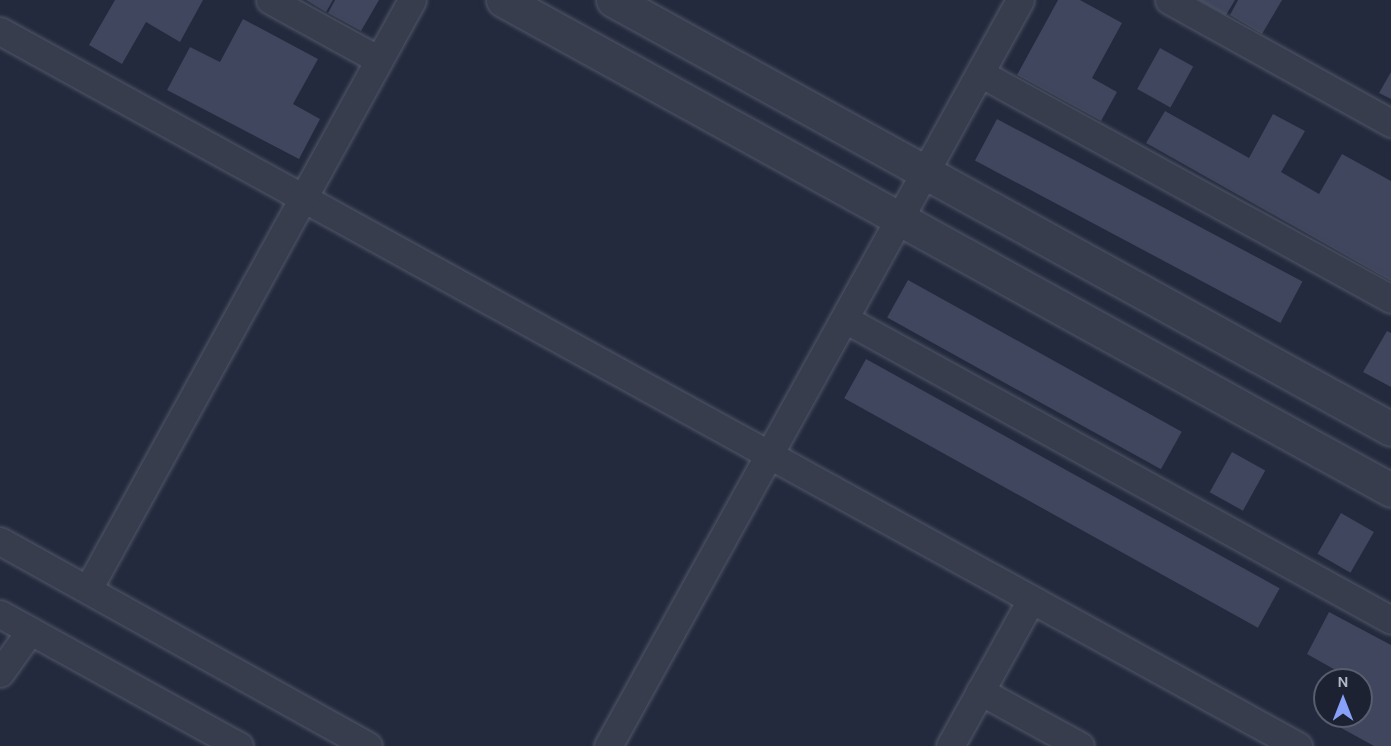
<!DOCTYPE html>
<html>
<head>
<meta charset="utf-8">
<style>
	body { margin:0 }
	#map { position:relative; width:1391px; height:746px; overflow:hidden; background:#232a3d; font-family:Karla,sans-serif }
	div>[style] { position:absolute }
	.building>* { inset:0; background:#3f465d; transform-origin:0 0 }
	.roads { filter:drop-shadow(0 0 2px #525868) drop-shadow(0 0 2px #525868) }
	.minor>* { height:27px; margin:-13.5px; padding:0 13.5px; transform-origin:13.5px; border-radius:13.5px; background:#373d4d }
	.tertiary>* { height:33px; margin:-16.5px; padding:0 16.5px; transform-origin:16.5px; border-radius:16.5px; background:#373d4d }
	span { translate:-50% -50%; white-space:nowrap; text-align:center; line-height:1.15; -webkit-text-stroke:6px #1c2232; paint-order:stroke }
	.north { position:absolute; left:1313px; top:668px; width:60px; height:60px; box-sizing:border-box; background:#1c2232; border:2px solid #585e6e; border-radius:50%; rotate:0deg; font-size:16px; font-weight:700; line-height:24px; text-align:center; color:#b3b8c8 }
	.north::after { content:''; display:block; margin:auto; width:21px; height:27px; background:#87a1f9; clip-path:polygon(50% 0,100% 100%,50% 72%,0 100%) }
</style>
</head>
<body>
<div id="map">
	<div class="building">
		<i style="clip-path:polygon(115px 0,203px 0,180px 42px,146px 22px,122px 64px,89px 45px)"></i>
		<i style="clip-path:polygon(306px 0,333px 0,326px 12px)"></i>
		<i style="clip-path:polygon(335px 0,379px 0,361px 31px,328px 13px)"></i>
		<i style="clip-path:polygon(1058px 0,1080px 0,1122px 23px,1092px 78px,1117px 92px,1101px 121px,1017px 75px)"></i>
		<i style="clip-path:polygon(1199px 0,1235px 0,1226px 15px)"></i>
		<i style="clip-path:polygon(1238px 0,1282px 0,1262px 34px,1230px 15px)"></i>
		<i style="clip-path:polygon(243px 19px,318px 59px,293px 104px,320px 119px,299px 159px,167px 90px,190px 47px,220px 62px)"></i>
		<i style="left:1160px;top:48px;width:38px;height:47px;rotate:29deg"></i>
		<i style="clip-path:polygon(1391px 72px,1391px 99px,1379px 93px)"></i>
		<i style="clip-path:polygon(1165px 111px,1249px 158px,1273px 114px,1305px 131px,1281px 172px,1319px 194px,1342px 154px,1391px 181px,1391px 281px,1146px 143px)"></i>
		<i style="left:997px;top:119px;width:346px;height:47px;rotate:28deg"></i>
		<i style="left:908px;top:280px;width:313px;height:43px;rotate:29deg"></i>
		<i style="clip-path:polygon(1387px 331px,1391px 333px,1391px 387px,1363px 372px)"></i>
		<i style="left:866px;top:359px;width:473px;height:45px;rotate:29deg"></i>
		<i style="left:1232px;top:452px;width:38px;height:46px;rotate:29deg"></i>
		<i style="left:1341px;top:513px;width:38px;height:47px;rotate:30deg"></i>
		<i style="clip-path:polygon(1329px 612px,1391px 645px,1391px 746px,1374px 746px,1323px 718px,1361px 716px,1361px 680px,1344px 680px,1346px 676px,1307px 654px)"></i>
	</div>
	<div class="roads">
		<div class="minor">
			<i style="left:270px;top:0;width:124px;rotate:28.8deg"></i>
			<i style="left:1169px;top:0;width:254px;rotate:29deg"></i>
			<i style="left:0;top:31px;width:1482px;rotate:28.85deg"></i>
			<i style="left:980px;top:73px;width:469px;rotate:28.8deg"></i>
			<i style="left:845px;top:319px;width:623px;rotate:28.87deg"></i>
			<i style="left:0;top:541px;width:421px;rotate:29.1deg"></i>
			<i style="left:88px;top:589px;width:672px;rotate:-61.19deg"></i>
			<i style="left:0;top:614px;width:273px;rotate:28.9deg"></i>
			<i style="left:0;top:673px;width:52px;rotate:-54.5deg"></i>
			<i style="left:980px;top:691px;width:114px;rotate:28.8deg"></i>
			<i style="left:608px;top:746px;width:852px;rotate:-61.09deg"></i>
			<i style="left:950px;top:746px;width:167px;rotate:-61deg"></i>
		</div>
		<div class="tertiary">
			<i style="left:503px;top:0;width:1014px;rotate:28.89deg"></i>
			<i style="left:613px;top:0;width:888px;rotate:28.87deg"></i>
		</div>
	</div>
	<div class="north">N</div>
</div>
</body>
</html>
